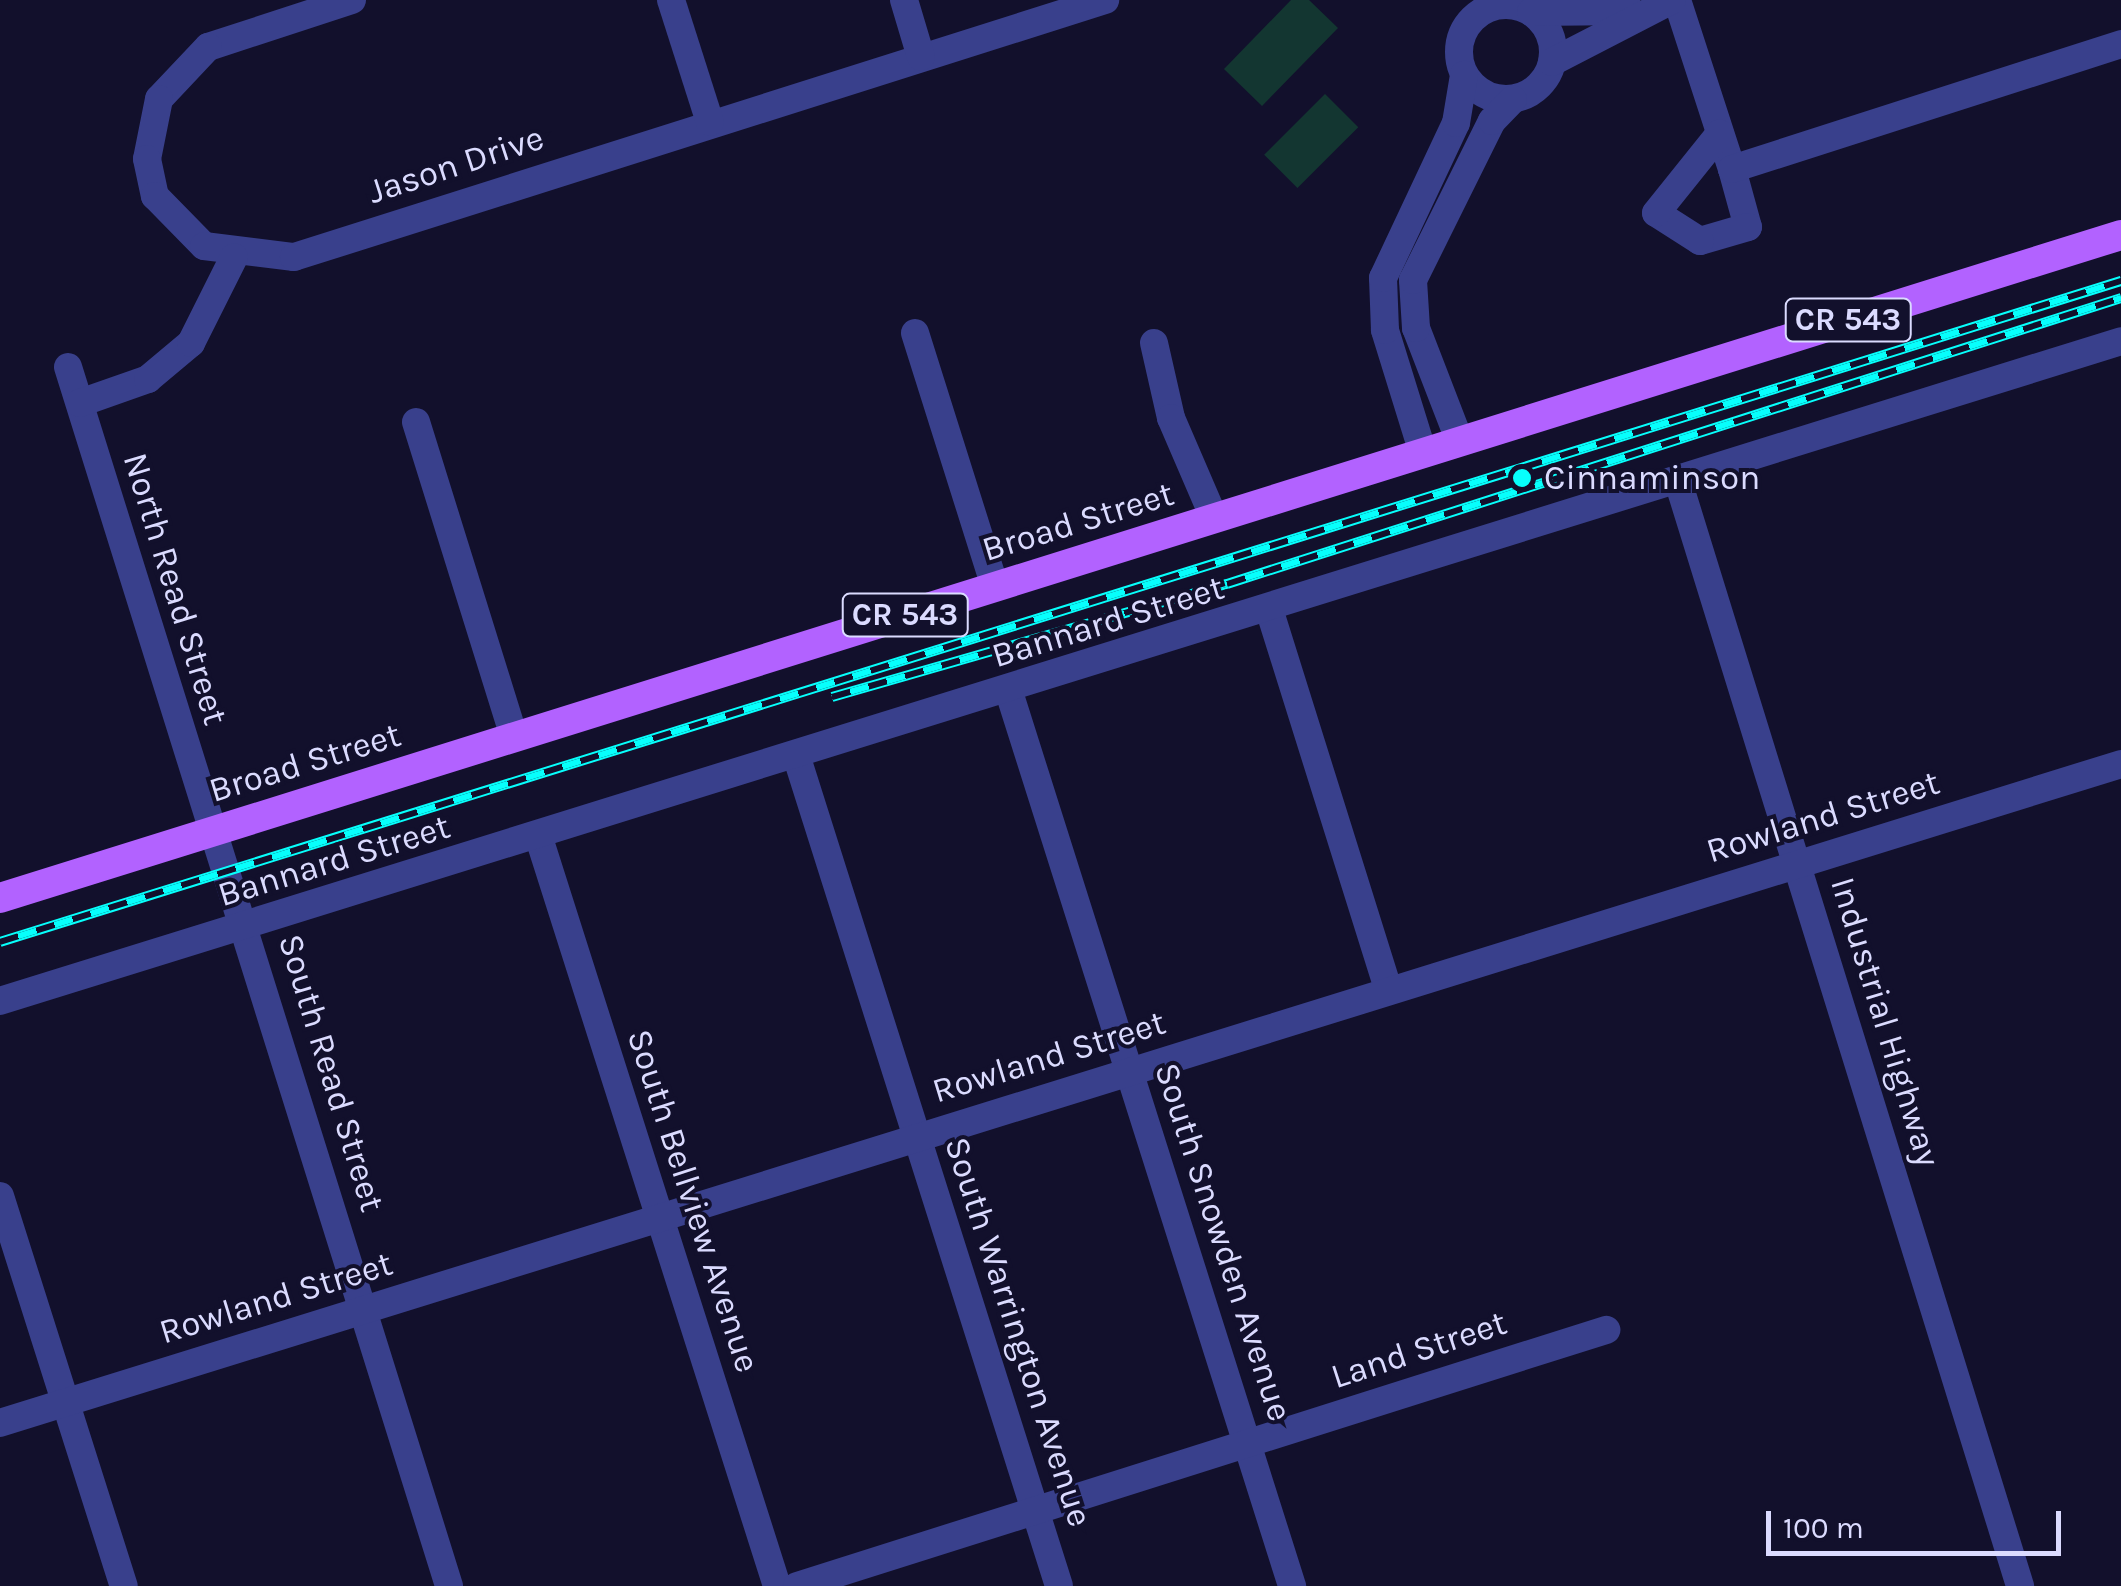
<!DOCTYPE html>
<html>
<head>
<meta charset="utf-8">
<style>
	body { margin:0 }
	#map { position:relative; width:2121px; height:1586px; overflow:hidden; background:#12102c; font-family:Karla,sans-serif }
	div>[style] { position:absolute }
	.green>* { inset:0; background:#133631; transform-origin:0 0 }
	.minor>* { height:28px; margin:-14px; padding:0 14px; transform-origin:14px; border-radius:14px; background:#39408c }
	.minor>.ring { margin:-14px; padding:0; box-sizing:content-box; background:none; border:28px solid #39408c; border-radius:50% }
	.major>* { height:30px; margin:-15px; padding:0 15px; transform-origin:15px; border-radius:15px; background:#b262ff }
	.rail>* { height:10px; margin-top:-5px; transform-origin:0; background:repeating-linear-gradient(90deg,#12102c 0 19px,#07fffc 0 38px); box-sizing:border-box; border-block:2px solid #07fffc }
	.dots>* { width:28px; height:28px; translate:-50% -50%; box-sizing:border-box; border:5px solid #12102c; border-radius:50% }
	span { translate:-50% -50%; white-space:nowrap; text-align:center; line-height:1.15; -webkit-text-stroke:8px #12102c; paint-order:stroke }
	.shield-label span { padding:2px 8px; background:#12102c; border:2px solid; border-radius:8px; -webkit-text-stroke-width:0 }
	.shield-label { font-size:32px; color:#dbdbff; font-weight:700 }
	.street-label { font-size:35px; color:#dbdbff }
	.poi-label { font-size:35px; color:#dbdbff }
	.left { translate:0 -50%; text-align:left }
	.scale { position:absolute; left:1766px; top:1511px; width:295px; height:45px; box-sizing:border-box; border:5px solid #dbdbff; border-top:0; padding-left:12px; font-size:30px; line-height:35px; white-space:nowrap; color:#dbdbff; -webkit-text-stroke:8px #12102c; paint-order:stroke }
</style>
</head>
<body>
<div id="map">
	<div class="green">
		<i style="clip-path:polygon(1291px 0,1309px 0,1338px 28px,1262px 106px,1224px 69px)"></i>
		<i style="left:1325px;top:94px;width:47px;height:86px;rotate:45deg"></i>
	</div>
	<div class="minor">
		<i style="left:352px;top:0;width:151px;rotate:161.9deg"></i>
		<i style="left:208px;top:47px;width:71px;rotate:133.3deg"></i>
		<i style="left:159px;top:99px;width:61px;rotate:101.3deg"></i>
		<i style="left:147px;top:159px;width:38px;rotate:78deg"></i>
		<i style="left:155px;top:196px;width:70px;rotate:45.6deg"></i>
		<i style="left:204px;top:246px;width:91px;rotate:7deg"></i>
		<i style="left:294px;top:257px;width:851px;rotate:-17.58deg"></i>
		<i style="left:671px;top:0;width:128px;rotate:72.3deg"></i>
		<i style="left:904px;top:0;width:59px;rotate:73.4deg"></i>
		<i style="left:1677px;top:0;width:178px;rotate:72deg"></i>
		<i style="left:1732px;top:169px;width:60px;rotate:74.6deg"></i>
		<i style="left:1748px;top:227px;width:50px;rotate:163.7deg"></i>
		<i style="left:1700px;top:241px;width:52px;rotate:-147.5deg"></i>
		<i style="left:1656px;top:213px;width:102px;rotate:-51.3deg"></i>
		<i class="ring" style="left:1459px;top:5px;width:66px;height:66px"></i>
		<i style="left:1531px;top:12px;width:100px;rotate:-0.6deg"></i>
		<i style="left:1552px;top:62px;width:135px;rotate:-27.3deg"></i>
		<i style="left:1732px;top:169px;width:409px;rotate:-17.8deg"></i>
		<i style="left:915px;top:333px;width:266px;rotate:72.5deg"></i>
		<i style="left:1154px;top:343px;width:77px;rotate:77.2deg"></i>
		<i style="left:1171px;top:418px;width:109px;rotate:66.7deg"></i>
		<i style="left:68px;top:367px;width:1277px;rotate:72.64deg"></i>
		<i style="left:80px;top:403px;width:72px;rotate:-19.4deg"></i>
		<i style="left:148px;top:379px;width:56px;rotate:-39.9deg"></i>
		<i style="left:191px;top:343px;width:96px;rotate:-63.4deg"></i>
		<i style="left:416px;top:422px;width:330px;rotate:72.7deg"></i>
		<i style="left:1460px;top:442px;width:122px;rotate:-111.1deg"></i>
		<i style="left:1416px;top:328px;width:48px;rotate:-93.6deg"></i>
		<i style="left:1413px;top:280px;width:178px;rotate:-63.6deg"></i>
		<i style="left:1492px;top:121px;width:30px;rotate:-46deg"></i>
		<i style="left:1423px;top:453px;width:129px;rotate:-107.2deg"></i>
		<i style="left:1385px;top:330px;width:52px;rotate:-92.2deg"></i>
		<i style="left:1383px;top:278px;width:171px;rotate:-64.8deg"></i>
		<i style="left:1456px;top:123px;width:49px;rotate:-80.5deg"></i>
		<i style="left:1678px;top:481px;width:1157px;rotate:72.8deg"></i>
		<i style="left:1270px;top:612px;width:397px;rotate:72.6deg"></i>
		<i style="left:1009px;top:692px;width:938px;rotate:72.43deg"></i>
		<i style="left:797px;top:758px;width:868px;rotate:72.44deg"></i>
		<i style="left:539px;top:838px;width:785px;rotate:72.35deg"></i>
		<i style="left:0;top:1001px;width:2221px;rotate:-17.28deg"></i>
		<i style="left:0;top:1196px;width:409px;rotate:72.4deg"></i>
		<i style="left:0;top:1423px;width:2221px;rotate:-17.26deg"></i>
		<i style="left:797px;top:1586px;width:849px;rotate:-17.56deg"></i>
	</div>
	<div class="major">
		<i style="left:0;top:898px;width:2222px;rotate:-17.36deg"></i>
	</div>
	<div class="rail">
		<i style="left:832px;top:697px;width:411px;rotate:-16deg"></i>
		<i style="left:1227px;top:584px;width:939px;rotate:-17.74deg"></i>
		<i style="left:0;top:942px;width:2222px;rotate:-17.31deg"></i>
	</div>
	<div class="dots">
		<i style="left:1522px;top:478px;background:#07fffc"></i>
	</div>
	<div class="shield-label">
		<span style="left:1848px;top:320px">CR 543</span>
		<span style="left:905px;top:615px">CR 543</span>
	</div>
	<div class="street-label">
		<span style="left:456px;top:165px;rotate:-18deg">Jason Drive</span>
		<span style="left:1078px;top:522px;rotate:-17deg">Broad Street</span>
		<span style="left:175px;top:589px;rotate:73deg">North Read Street</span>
		<span style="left:1108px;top:622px;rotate:-17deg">Bannard Street</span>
		<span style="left:305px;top:763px;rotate:-17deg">Broad Street</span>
		<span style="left:1823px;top:817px;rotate:-17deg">Rowland Street</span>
		<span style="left:334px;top:861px;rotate:-17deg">Bannard Street</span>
		<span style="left:1885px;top:1022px;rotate:73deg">Industrial Highway</span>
		<span style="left:1049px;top:1057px;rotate:-17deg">Rowland Street</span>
		<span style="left:331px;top:1073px;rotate:73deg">South Read Street</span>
		<span style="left:693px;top:1201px;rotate:72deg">South Bellview Avenue</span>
		<span style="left:1223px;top:1242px;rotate:72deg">South Snowden Avenue</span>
		<span style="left:276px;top:1298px;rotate:-17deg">Rowland Street</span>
		<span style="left:1018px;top:1332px;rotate:72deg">South Warrington Avenue</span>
		<span style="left:1419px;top:1350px;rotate:-18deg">Land Street</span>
	</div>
	<div class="poi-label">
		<span class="left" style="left:1544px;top:478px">Cinnaminson</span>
	</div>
	<div class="scale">100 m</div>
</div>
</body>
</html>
